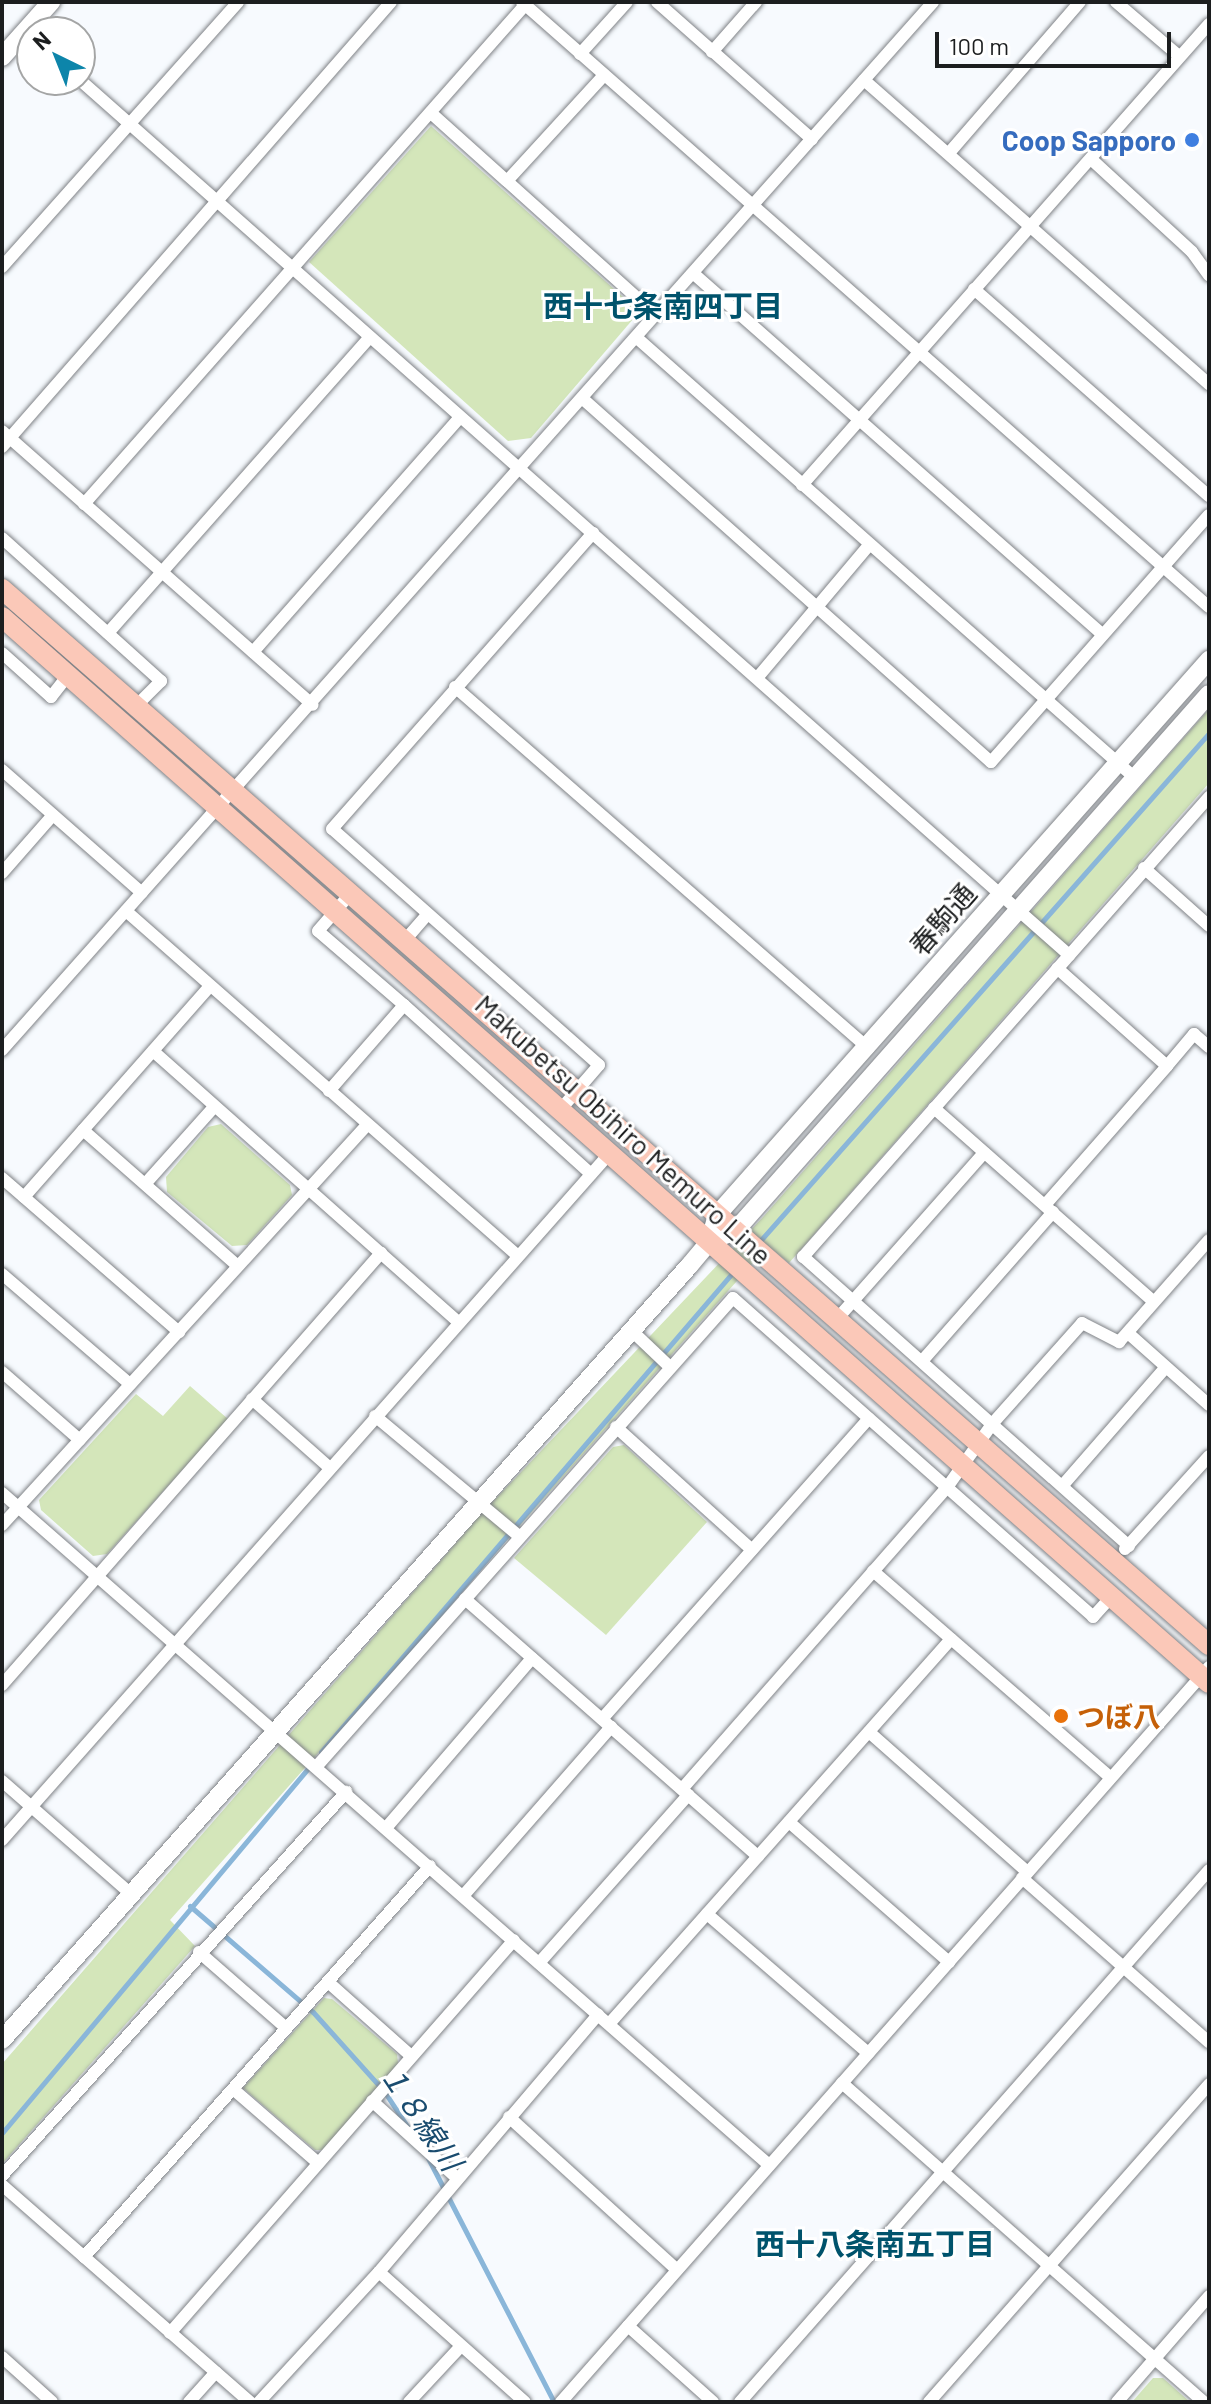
<!DOCTYPE html>
<html>
<head>
<meta charset="utf-8">
<style>
	body { margin:0 }
	#map { position:relative; width:1211px; height:2404px; overflow:hidden; background:#f7fafe; font-family:Barlow,"Noto Sans JP",sans-serif }
	div>[style] { position:absolute }
	.green>* { inset:0; background:#d4e6ba }
	.stream>* { height:5px; margin:-2.5px; padding:0 2.5px; transform-origin:2.5px; border-radius:2.5px; background:#8ab6d9 }
	.roads { filter:drop-shadow(0 0 2px #7f8286) drop-shadow(0 0 2px #7f8286) }
	.street>* { height:12px; margin:-6px; padding:0 6px; transform-origin:6px; border-radius:6px; background:#fff }
	.secondary>* { height:18px; margin:-9px; padding:0 9px; transform-origin:9px; border-radius:9px; background:#fff }
	.primary>* { height:20px; margin:-10px; padding:0 10px; transform-origin:10px; border-radius:10px; background:#fbc8b8 }
	.dots>* { width:22px; height:22px; translate:-50% -50%; box-sizing:border-box; border:4px solid #fff; border-radius:50% }
	span { translate:-50% -50%; white-space:nowrap; text-align:center; line-height:1.15; -webkit-text-stroke:6px #fff; paint-order:stroke }
	.shop-label { font-size:28px; color:#366cbe; font-weight:700 }
	.right { translate:-100% -50%; text-align:right }
	.street-label { font-size:28px; color:#1c1e1f }
	.food-label { font-size:28px; color:#c56008; font-weight:700 }
	.left { translate:0 -50%; text-align:left }
	.neighbourhood-label { font-size:30px; color:#00536c; font-weight:700 }
	.water-label { font-size:30px; color:#1a4c6f; font-style:italic }
	.frame { position:absolute; inset:0; border:4px solid #1c1e1f; pointer-events:none }
	.north { position:absolute; left:16px; top:16px; width:80px; height:80px; box-sizing:border-box; background:#fff; border:2px solid #a4a5a5; border-radius:50%; rotate:317deg; font-size:22px; font-weight:700; line-height:32px; text-align:center; color:#1c1e1f }
	.north::after { content:''; display:block; margin:auto; width:28px; height:36px; background:#0d85aa; clip-path:polygon(50% 0,100% 100%,50% 72%,0 100%) }
	.scale { position:absolute; left:935px; top:32px; width:236px; height:36px; box-sizing:border-box; border:4px solid #1c1e1f; border-top:0; padding-left:10px; font-size:24px; line-height:28px; white-space:nowrap; color:#1c1e1f; -webkit-text-stroke:6px #fff; paint-order:stroke }
</style>
</head>
<body>
<div id="map">
	<div class="green">
		<i style="clip-path:polygon(431px 126px,631px 304px,634px 318px,531px 438px,508px 441px,309px 262px)"></i>
		<i style="clip-path:polygon(1209px 709px,1209px 783px,789px 1263px,768px 1246px,170px 1920px,195px 1946px,2px 2164px,2px 2064px,483px 1512px,763px 1217px)"></i>
		<i style="clip-path:polygon(221px 1124px,290px 1185px,292px 1195px,247px 1245px,232px 1246px,167px 1192px,166px 1177px,208px 1127px)"></i>
		<i style="clip-path:polygon(190px 1386px,228px 1419px,107px 1554px,93px 1556px,41px 1510px,39px 1500px,136px 1394px,163px 1416px)"></i>
		<i style="clip-path:polygon(624px 1445px,707px 1522px,606px 1635px,514px 1558px,613px 1447px)"></i>
		<i style="clip-path:polygon(324px 1998px,332px 1999px,397px 2054px,398px 2063px,324px 2150px,315px 2150px,243px 2088px)"></i>
		<i style="clip-path:polygon(1153px 2378px,1163px 2378px,1190px 2402px,1132px 2402px)"></i>
	</div>
	<div class="stream">
		<i style="left:759px;top:1242px;width:679px;rotate:-48.52deg"></i>
		<i style="left:321px;top:1752px;width:634px;rotate:-49.35deg"></i>
		<i style="left:190px;top:1906px;width:162px;rotate:40.8deg"></i>
		<i style="left:313px;top:2012px;width:106px;rotate:48.1deg"></i>
		<i style="left:384px;top:2091px;width:42px;rotate:56.7deg"></i>
		<i style="left:2px;top:2133px;width:479px;rotate:-50deg"></i>
		<i style="left:428px;top:2158px;width:275px;rotate:62.7deg"></i>
	</div>
	<div class="roads">
		<div class="street">
			<i style="left:522px;top:2px;width:915px;rotate:41.37deg"></i>
			<i style="left:657px;top:2px;width:207px;rotate:41.5deg"></i>
			<i style="left:1116px;top:2px;width:83px;rotate:40.6deg"></i>
			<i style="left:712px;top:52px;width:67px;rotate:-48.7deg"></i>
			<i style="left:580px;top:54px;width:70px;rotate:-47.9deg"></i>
			<i style="left:80px;top:80px;width:1321px;rotate:41.5deg"></i>
			<i style="left:864px;top:80px;width:460px;rotate:41.4deg"></i>
			<i style="left:431px;top:113px;width:302px;rotate:41.9deg"></i>
			<i style="left:949px;top:153px;width:200px;rotate:-49.1deg"></i>
			<i style="left:1091px;top:159px;width:137px;rotate:42.6deg"></i>
			<i style="left:1192px;top:252px;width:29px;rotate:54deg"></i>
			<i style="left:507px;top:181px;width:144px;rotate:-47.5deg"></i>
			<i style="left:2px;top:267px;width:355px;rotate:-48.3deg"></i>
			<i style="left:694px;top:274px;width:544px;rotate:41.42deg"></i>
			<i style="left:974px;top:289px;width:313px;rotate:41.4deg"></i>
			<i style="left:637px;top:338px;width:665px;rotate:41.46deg"></i>
			<i style="left:583px;top:399px;width:546px;rotate:41.66deg"></i>
			<i style="left:991px;top:762px;width:329px;rotate:-48.6deg"></i>
			<i style="left:2px;top:431px;width:414px;rotate:41.4deg"></i>
			<i style="left:2px;top:447px;width:591px;rotate:-48.84deg"></i>
			<i style="left:802px;top:485px;width:615px;rotate:-48.56deg"></i>
			<i style="left:84px;top:504px;width:666px;rotate:-48.53deg"></i>
			<i style="left:2px;top:538px;width:214px;rotate:42deg"></i>
			<i style="left:161px;top:681px;width:38px;rotate:135deg"></i>
			<i style="left:108px;top:633px;width:395px;rotate:-48.5deg"></i>
			<i style="left:253px;top:652px;width:312px;rotate:-48.6deg"></i>
			<i style="left:2px;top:653px;width:66px;rotate:41.9deg"></i>
			<i style="left:51px;top:697px;width:28px;rotate:-52deg"></i>
			<i style="left:758px;top:677px;width:172px;rotate:-49.9deg"></i>
			<i style="left:455px;top:687px;width:549px;rotate:41.16deg"></i>
			<i style="left:2px;top:770px;width:186px;rotate:41.3deg"></i>
			<i style="left:1144px;top:868px;width:87px;rotate:41.7deg"></i>
			<i style="left:2px;top:873px;width:77px;rotate:-48.7deg"></i>
			<i style="left:126px;top:911px;width:521px;rotate:41.34deg"></i>
			<i style="left:406px;top:939px;width:33px;rotate:-49deg"></i>
			<i style="left:404px;top:1005px;width:252px;rotate:42.1deg"></i>
			<i style="left:2px;top:1050px;width:1402px;rotate:-48.38deg"></i>
			<i style="left:153px;top:1051px;width:408px;rotate:41.6deg"></i>
			<i style="left:1167px;top:1066px;width:42px;rotate:-49.8deg"></i>
			<i style="left:1194px;top:1034px;width:20px;rotate:41deg"></i>
			<i style="left:329px;top:1091px;width:114px;rotate:-48.9deg"></i>
			<i style="left:404px;top:1005px;width:113px;rotate:-139.3deg"></i>
			<i style="left:318px;top:931px;width:52px;rotate:-48.9deg"></i>
			<i style="left:934px;top:1108px;width:293px;rotate:41.4deg"></i>
			<i style="left:561px;top:1109px;width:58px;rotate:-49.2deg"></i>
			<i style="left:599px;top:1065px;width:356px;rotate:-138.5deg"></i>
			<i style="left:332px;top:829px;width:395px;rotate:-48.6deg"></i>
			<i style="left:83px;top:1130px;width:206px;rotate:41.3deg"></i>
			<i style="left:2px;top:1178px;width:235px;rotate:41deg"></i>
			<i style="left:146px;top:1183px;width:102px;rotate:-48.2deg"></i>
			<i style="left:24px;top:1197px;width:281px;rotate:-48.6deg"></i>
			<i style="left:1045px;top:1205px;width:185px;rotate:-48.7deg"></i>
			<i style="left:1167px;top:1066px;width:147px;rotate:-138.3deg"></i>
			<i style="left:2px;top:1274px;width:169px;rotate:40.7deg"></i>
			<i style="left:837px;top:1319px;width:222px;rotate:-48.5deg"></i>
			<i style="left:631px;top:1330px;width:54px;rotate:43.5deg"></i>
			<i style="left:1128px;top:1333px;width:108px;rotate:41.6deg"></i>
			<i style="left:923px;top:1360px;width:197px;rotate:-48.7deg"></i>
			<i style="left:2px;top:1372px;width:103px;rotate:41.1deg"></i>
			<i style="left:252px;top:1399px;width:104px;rotate:41.5deg"></i>
			<i style="left:375px;top:1416px;width:187px;rotate:39.8deg"></i>
			<i style="left:616px;top:1427px;width:183px;rotate:42.1deg"></i>
			<i style="left:1063px;top:1485px;width:155px;rotate:-48.9deg"></i>
			<i style="left:2px;top:1493px;width:1020px;rotate:41.22deg"></i>
			<i style="left:2px;top:1525px;width:542px;rotate:-47.62deg"></i>
			<i style="left:1129px;top:1546px;width:436px;rotate:-138.4deg"></i>
			<i style="left:803px;top:1257px;width:614px;rotate:-48.57deg"></i>
			<i style="left:1125px;top:1549px;width:125px;rotate:-47.9deg"></i>
			<i style="left:873px;top:1571px;width:314px;rotate:41deg"></i>
			<i style="left:465px;top:1599px;width:390px;rotate:41.3deg"></i>
			<i style="left:2px;top:1685px;width:575px;rotate:-48.74deg"></i>
			<i style="left:602px;top:1719px;width:402px;rotate:-48.4deg"></i>
			<i style="left:869px;top:1732px;width:211px;rotate:41.5deg"></i>
			<i style="left:317px;top:1766px;width:626px;rotate:-48.37deg"></i>
			<i style="left:733px;top:1298px;width:481px;rotate:41.5deg"></i>
			<i style="left:1093px;top:1617px;width:28px;rotate:-48deg"></i>
			<i style="left:2px;top:1781px;width:173px;rotate:41.2deg"></i>
			<i style="left:682px;top:1789px;width:403px;rotate:-48.7deg"></i>
			<i style="left:948px;top:1486px;width:77px;rotate:-54.5deg"></i>
			<i style="left:993px;top:1423px;width:134px;rotate:-48.3deg"></i>
			<i style="left:1082px;top:1323px;width:42px;rotate:27.2deg"></i>
			<i style="left:1119px;top:1342px;width:136px;rotate:-48.6deg"></i>
			<i style="left:789px;top:1822px;width:213px;rotate:41.2deg"></i>
			<i style="left:386px;top:1828px;width:224px;rotate:-49.3deg"></i>
			<i style="left:2px;top:1840px;width:917px;rotate:-48.49deg"></i>
			<i style="left:1022px;top:1878px;width:249px;rotate:41.3deg"></i>
			<i style="left:463px;top:1896px;width:225px;rotate:-48.8deg"></i>
			<i style="left:707px;top:1914px;width:213px;rotate:40.8deg"></i>
			<i style="left:199px;top:1952px;width:116px;rotate:41.1deg"></i>
			<i style="left:539px;top:1963px;width:225px;rotate:-48.4deg"></i>
			<i style="left:328px;top:1982px;width:111px;rotate:41.7deg"></i>
			<i style="left:609px;top:2024px;width:515px;rotate:-48.38deg"></i>
			<i style="left:842px;top:2083px;width:482px;rotate:41.4deg"></i>
			<i style="left:233px;top:2089px;width:113px;rotate:41deg"></i>
			<i style="left:372px;top:2101px;width:115px;rotate:42.2deg"></i>
			<i style="left:509px;top:2117px;width:227px;rotate:42.3deg"></i>
			<i style="left:2px;top:2176px;width:516px;rotate:-48.14deg"></i>
			<i style="left:2px;top:2185px;width:330px;rotate:41.2deg"></i>
			<i style="left:84px;top:2257px;width:522px;rotate:-48.49deg"></i>
			<i style="left:379px;top:2272px;width:195px;rotate:41.7deg"></i>
			<i style="left:628px;top:2326px;width:114px;rotate:41.8deg"></i>
			<i style="left:170px;top:2333px;width:522px;rotate:-48.8deg"></i>
			<i style="left:2px;top:2357px;width:67px;rotate:42deg"></i>
			<i style="left:189px;top:2402px;width:40px;rotate:-48deg"></i>
			<i style="left:259px;top:2402px;width:177px;rotate:-47.3deg"></i>
			<i style="left:379px;top:2272px;width:338px;rotate:-49.6deg"></i>
			<i style="left:409px;top:2402px;width:76px;rotate:-47.1deg"></i>
			<i style="left:561px;top:2402px;width:980px;rotate:-48.6deg"></i>
			<i style="left:740px;top:2402px;width:709px;rotate:-48.6deg"></i>
			<i style="left:929px;top:2402px;width:424px;rotate:-48.6deg"></i>
			<i style="left:1117px;top:2402px;width:140px;rotate:-49deg"></i>
		</div>
		<div class="secondary">
			<i style="left:2px;top:57px;width:74px;rotate:-48.3deg"></i>
			<i style="left:722px;top:1236px;width:14px;rotate:-21deg"></i>
			<i style="left:735px;top:1231px;width:716px;rotate:-48.57deg"></i>
			<i style="left:2px;top:2040px;width:1035px;rotate:-48.41deg"></i>
			<i style="left:689px;top:1266px;width:31px;rotate:-50deg"></i>
			<i style="left:709px;top:1242px;width:28px;rotate:-73deg"></i>
			<i style="left:717px;top:1215px;width:742px;rotate:-48.44deg"></i>
		</div>
		<div class="primary">
			<i style="left:2px;top:589px;width:1604px;rotate:41.18deg"></i>
			<i style="left:2px;top:617px;width:1610px;rotate:41.45deg"></i>
		</div>
	</div>
	<div class="dots">
		<i style="left:1192px;top:140px;background:#3f7fe0"></i>
		<i style="left:1061px;top:1716px;background:#e8710a"></i>
	</div>
	<div class="shop-label">
		<span class="right" style="left:1176px;top:140px">Coop Sapporo</span>
	</div>
	<div class="street-label">
		<span style="left:942px;top:919px;rotate:-49deg">春駒通</span>
		<span style="left:624px;top:1129px;rotate:42deg">Makubetsu Obihiro Memuro Line</span>
	</div>
	<div class="food-label">
		<span class="left" style="left:1077px;top:1716px">つぼ八</span>
	</div>
	<div class="neighbourhood-label">
		<span style="left:663px;top:305px">西十七条南四丁目</span>
		<span style="left:875px;top:2243px">西十八条南五丁目</span>
	</div>
	<div class="water-label">
		<span style="left:422px;top:2117px;rotate:56deg">１８線川</span>
	</div>
	<div class="frame"></div>
	<div class="north">N</div>
	<div class="scale">100 m</div>
</div>
</body>
</html>
